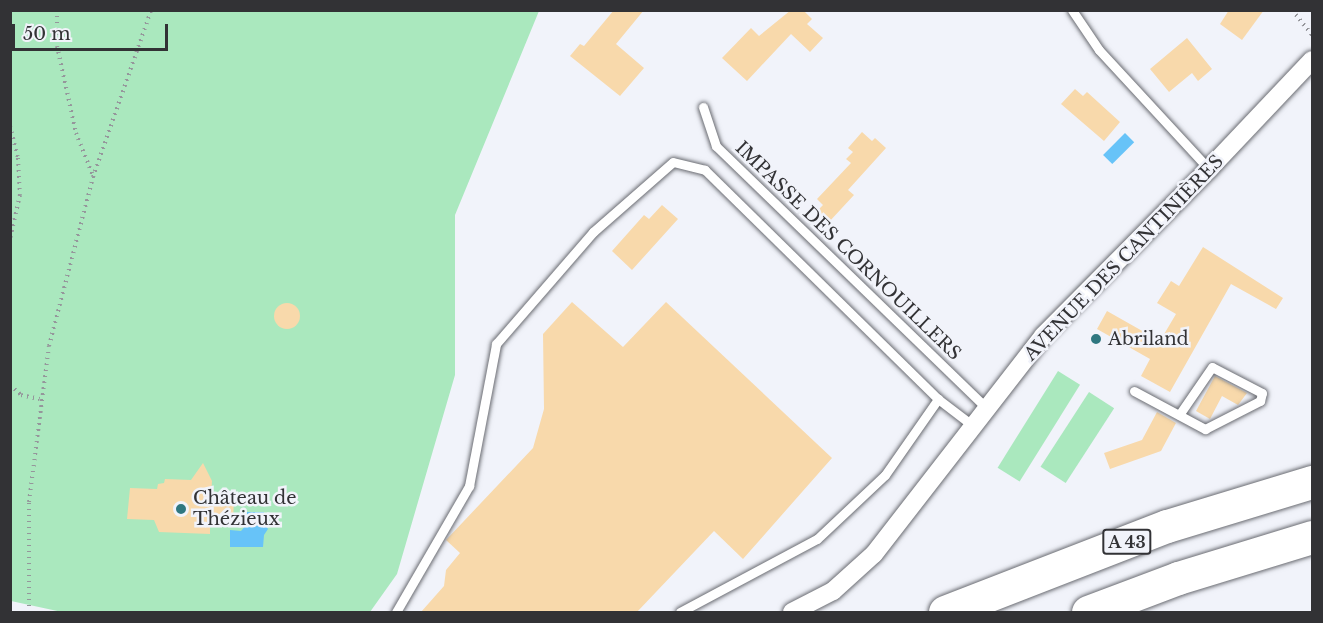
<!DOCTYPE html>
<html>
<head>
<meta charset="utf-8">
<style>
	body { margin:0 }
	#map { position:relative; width:1323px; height:623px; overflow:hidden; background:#f1f3fa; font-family:"Libre Baskerville",serif }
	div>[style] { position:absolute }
	.green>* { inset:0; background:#aae8be; transform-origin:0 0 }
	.water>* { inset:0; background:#67c3f8; transform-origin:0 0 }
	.building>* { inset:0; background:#f8d9ab }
	.round { border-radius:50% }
	.path>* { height:4px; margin-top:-2px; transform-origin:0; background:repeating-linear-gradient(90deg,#95969b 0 1.5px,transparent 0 6px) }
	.roads { filter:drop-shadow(0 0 2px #6a6c72) drop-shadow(0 0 2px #6a6c72) }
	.service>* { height:9px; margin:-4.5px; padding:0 4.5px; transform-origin:4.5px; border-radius:4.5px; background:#fff }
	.minor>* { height:18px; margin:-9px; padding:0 9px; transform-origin:9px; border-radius:9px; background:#fff }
	.motorway>* { height:33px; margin:-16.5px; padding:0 16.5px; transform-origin:16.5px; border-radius:16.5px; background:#fff }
	.dots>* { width:16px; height:16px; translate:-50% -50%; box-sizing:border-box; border:3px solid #f1f3fa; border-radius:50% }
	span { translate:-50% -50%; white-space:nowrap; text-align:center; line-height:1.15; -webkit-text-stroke:5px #f1f3fa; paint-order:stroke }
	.shield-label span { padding:2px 4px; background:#f1f3fa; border:2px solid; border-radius:4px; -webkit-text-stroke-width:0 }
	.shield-label { font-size:16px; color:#323235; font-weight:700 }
	.street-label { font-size:18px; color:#323235 }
	.poi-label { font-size:18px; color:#323235 }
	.left { translate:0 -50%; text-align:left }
	.frame { position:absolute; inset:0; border:12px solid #323235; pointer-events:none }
	.scale { position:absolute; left:12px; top:24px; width:156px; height:27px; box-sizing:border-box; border:3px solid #323235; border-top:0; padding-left:8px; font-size:18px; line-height:21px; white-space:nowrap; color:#323235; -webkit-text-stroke:4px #f1f3fa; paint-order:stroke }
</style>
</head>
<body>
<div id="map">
	<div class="green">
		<i style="clip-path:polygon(11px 11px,539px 11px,455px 215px,455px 375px,397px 574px,370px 612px,62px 612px,11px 601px)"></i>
		<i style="left:1058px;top:371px;width:26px;height:114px;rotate:32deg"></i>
		<i style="left:1089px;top:392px;width:30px;height:89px;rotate:33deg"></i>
	</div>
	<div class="water">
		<i style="left:1125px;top:133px;width:13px;height:31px;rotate:45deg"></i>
		<i style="clip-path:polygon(247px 512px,264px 512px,264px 523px,268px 529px,264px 535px,263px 547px,230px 547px,230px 530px,241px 531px,247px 524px)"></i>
	</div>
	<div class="building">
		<i style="clip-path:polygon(614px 10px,644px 10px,616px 44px,644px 68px,620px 96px,570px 56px,580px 44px,584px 46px)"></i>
		<i style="clip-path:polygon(791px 10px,803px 10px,812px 19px,807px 24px,823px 38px,810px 52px,791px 34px,747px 81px,722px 58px,751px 28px,759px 36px)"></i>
		<i style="clip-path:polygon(1229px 10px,1264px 10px,1242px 40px,1220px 24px)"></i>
		<i style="clip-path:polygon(1187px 38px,1212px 69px,1198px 81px,1192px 73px,1169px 92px,1150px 69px)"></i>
		<i style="clip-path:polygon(1075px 89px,1083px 96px,1087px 92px,1120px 122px,1104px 141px,1061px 104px)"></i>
		<i style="clip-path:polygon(862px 132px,872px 141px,875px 138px,886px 148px,848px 190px,854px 195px,829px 222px,818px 210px,823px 205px,817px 199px,851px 163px,846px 159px,853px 152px,848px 148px)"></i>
		<i style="clip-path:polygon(662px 205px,678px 219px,632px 270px,612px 251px,644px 215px,649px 219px)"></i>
		<i style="clip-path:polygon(1203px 247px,1283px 298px,1276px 309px,1231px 284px,1170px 392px,1141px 376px,1150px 359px,1097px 329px,1107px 311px,1160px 341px,1176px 314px,1157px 303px,1171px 281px,1179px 286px)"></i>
		<i style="clip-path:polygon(572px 302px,623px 347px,666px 302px,832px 458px,743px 559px,714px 531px,637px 612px,421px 612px,444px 586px,446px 570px,460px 553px,446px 540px,533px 448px,544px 409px,543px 334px)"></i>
		<i class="round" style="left:274px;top:303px;width:26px;height:26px"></i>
		<i style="clip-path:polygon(1215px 376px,1247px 393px,1238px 405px,1222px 396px,1210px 419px,1196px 411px)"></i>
		<i style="clip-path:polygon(1157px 412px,1176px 423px,1161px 451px,1110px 469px,1104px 453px,1142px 440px)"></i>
		<i style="clip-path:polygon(203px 463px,212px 481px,211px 498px,234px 499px,233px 522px,210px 521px,210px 534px,159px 532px,154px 520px,127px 519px,130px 488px,157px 489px,158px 484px,164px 483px,165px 479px,191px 480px)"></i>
	</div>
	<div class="path">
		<i style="left:57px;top:10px;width:36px;rotate:90deg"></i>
		<i style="left:57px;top:46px;width:89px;rotate:77.7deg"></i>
		<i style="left:76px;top:133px;width:46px;rotate:68.4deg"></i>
		<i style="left:1292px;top:10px;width:32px;rotate:51deg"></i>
		<i style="left:10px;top:126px;width:33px;rotate:76deg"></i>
		<i style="left:18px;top:158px;width:37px;rotate:87deg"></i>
		<i style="left:20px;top:195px;width:45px;rotate:102.8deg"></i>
		<i style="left:10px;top:385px;width:15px;rotate:42deg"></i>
		<i style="left:21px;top:395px;width:19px;rotate:12deg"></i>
		<i style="left:29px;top:612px;width:110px;rotate:-90deg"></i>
		<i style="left:29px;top:502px;width:157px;rotate:-82.7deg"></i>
		<i style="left:49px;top:346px;width:175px;rotate:-75.4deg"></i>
		<i style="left:93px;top:177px;width:177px;rotate:-70.8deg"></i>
	</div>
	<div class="roads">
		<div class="service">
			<i style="left:1072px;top:10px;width:48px;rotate:56deg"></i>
			<i style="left:1099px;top:50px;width:162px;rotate:47.3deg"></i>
			<i style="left:703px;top:107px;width:41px;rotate:71.6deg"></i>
			<i style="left:716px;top:146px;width:376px;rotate:44.1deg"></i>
			<i style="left:1134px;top:391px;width:81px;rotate:28.2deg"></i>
			<i style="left:1205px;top:429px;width:62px;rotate:-27deg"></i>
			<i style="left:1260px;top:401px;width:8px;rotate:-76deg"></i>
			<i style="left:1262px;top:393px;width:56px;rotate:-152.5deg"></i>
			<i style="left:1212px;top:367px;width:58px;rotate:124.5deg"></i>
			<i style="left:396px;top:612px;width:146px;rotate:-59.9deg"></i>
			<i style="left:469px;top:486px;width:145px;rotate:-79.2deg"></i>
			<i style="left:496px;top:344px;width:148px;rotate:-49.1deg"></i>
			<i style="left:593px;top:232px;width:106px;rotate:-41.2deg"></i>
			<i style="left:673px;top:162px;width:33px;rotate:14deg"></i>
			<i style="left:705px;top:170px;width:327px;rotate:44.5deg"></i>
			<i style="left:938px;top:399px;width:43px;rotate:37.4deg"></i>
			<i style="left:680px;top:612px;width:155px;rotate:-28.1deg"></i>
			<i style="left:817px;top:539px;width:93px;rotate:-43.3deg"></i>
			<i style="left:885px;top:475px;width:93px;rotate:-55.1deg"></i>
		</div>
		<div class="minor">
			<i style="left:792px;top:612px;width:46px;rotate:-27.1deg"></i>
			<i style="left:833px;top:591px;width:55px;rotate:-42.1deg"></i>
			<i style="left:874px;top:554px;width:276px;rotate:-52.2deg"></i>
			<i style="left:1043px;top:336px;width:235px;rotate:-45.2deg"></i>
			<i style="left:1209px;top:169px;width:150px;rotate:-46.6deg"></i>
		</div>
		<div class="motorway">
			<i style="left:945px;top:612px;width:238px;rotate:-21.2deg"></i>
			<i style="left:1167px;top:526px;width:152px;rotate:-16.9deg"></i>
			<i style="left:1088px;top:612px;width:96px;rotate:-20.7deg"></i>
			<i style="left:1178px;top:578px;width:140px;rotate:-17deg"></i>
		</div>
	</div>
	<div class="dots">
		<i style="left:1096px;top:339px;background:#2f7780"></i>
		<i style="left:181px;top:509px;background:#2f7780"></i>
	</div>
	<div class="shield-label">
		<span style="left:1127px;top:542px">A 43</span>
	</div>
	<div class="street-label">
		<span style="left:848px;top:251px;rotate:44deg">IMPASSE DES CORNOUILLERS</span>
		<span style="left:1124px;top:258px;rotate:-46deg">AVENUE DES CANTINIÈRES</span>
	</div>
	<div class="poi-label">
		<span class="left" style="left:1108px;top:339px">Abriland</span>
		<span class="left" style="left:193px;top:509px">Château de<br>Thézieux</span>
	</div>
	<div class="frame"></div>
	<div class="scale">50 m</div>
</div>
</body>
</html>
